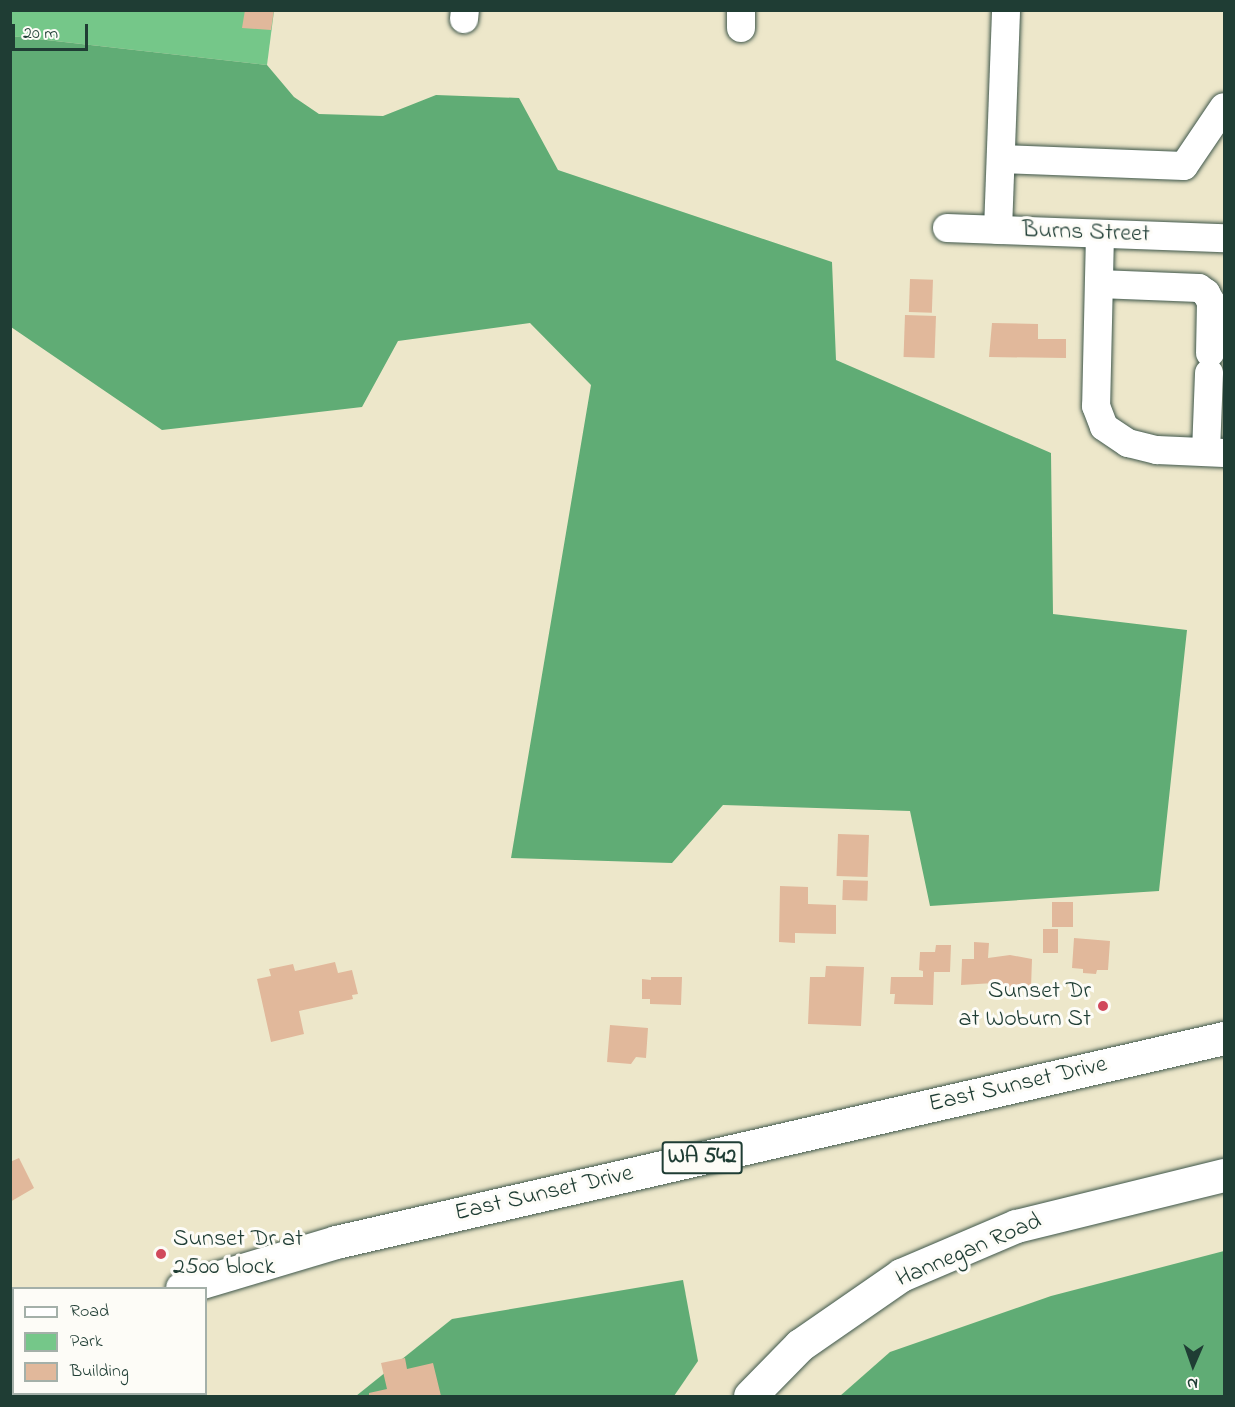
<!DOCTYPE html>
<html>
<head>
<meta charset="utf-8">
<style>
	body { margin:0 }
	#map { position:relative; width:1235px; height:1407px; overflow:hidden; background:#ede7ca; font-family:"Indie Flower",sans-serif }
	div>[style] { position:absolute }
	.green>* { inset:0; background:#75c789 }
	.forest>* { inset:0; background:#60ac75 }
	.building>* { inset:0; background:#e1b89b; transform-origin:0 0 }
	.roads { filter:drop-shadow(0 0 2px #3e564a) drop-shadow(0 0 2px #3e564a) }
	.minor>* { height:28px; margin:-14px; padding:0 14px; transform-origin:14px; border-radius:14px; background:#fff }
	.major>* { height:33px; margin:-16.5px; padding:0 16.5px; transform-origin:16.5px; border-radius:16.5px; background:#fff }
	.dots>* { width:16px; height:16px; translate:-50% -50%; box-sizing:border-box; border:3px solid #fdfcf7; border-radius:50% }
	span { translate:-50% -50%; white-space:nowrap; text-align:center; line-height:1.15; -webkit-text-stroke:6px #fdfcf7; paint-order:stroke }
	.shield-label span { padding:2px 4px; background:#fdfcf7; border:2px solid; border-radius:4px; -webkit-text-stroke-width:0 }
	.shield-label { font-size:22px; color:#1f3d34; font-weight:700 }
	.street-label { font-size:24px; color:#1f3d34 }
	.poi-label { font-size:24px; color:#1f3d34 }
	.right { translate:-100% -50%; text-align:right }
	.left { translate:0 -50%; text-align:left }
	.frame { position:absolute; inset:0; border:12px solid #1f3d34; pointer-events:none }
	.legend { position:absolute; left:12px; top:1287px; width:195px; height:108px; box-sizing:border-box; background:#fdfcf7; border:2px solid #a4b0a9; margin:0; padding:8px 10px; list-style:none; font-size:18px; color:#1f3d34 }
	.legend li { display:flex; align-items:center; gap:12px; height:30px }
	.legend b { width:30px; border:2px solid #a4b0a9 }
	.north { position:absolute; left:1163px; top:1335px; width:60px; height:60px; -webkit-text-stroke:4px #fdfcf7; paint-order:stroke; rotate:182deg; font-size:16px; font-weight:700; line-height:24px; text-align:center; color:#1f3d34 }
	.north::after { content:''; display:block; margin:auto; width:21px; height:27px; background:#1f3d34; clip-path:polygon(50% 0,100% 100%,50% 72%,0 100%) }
	.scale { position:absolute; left:12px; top:24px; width:76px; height:27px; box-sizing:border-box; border:3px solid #1f3d34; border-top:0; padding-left:8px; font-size:18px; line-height:21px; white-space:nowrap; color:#1f3d34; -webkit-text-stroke:4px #fdfcf7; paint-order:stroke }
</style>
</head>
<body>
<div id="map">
	<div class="green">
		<i style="clip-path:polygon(11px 11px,274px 11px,267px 65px,11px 36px)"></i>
	</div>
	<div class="forest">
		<i style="clip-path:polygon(11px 36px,267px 65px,294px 97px,319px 114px,383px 116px,436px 95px,519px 98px,558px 170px,832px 262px,836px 360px,1051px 453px,1053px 614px,1187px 630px,1159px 891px,930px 906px,910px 811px,723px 805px,672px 863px,511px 858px,591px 385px,530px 323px,398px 341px,362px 407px,162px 430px,11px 327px)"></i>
		<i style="clip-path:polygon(1224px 1251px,1224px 1396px,840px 1396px,890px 1352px,1051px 1296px)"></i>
		<i style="clip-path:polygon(683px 1280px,698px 1361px,674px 1396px,356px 1396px,452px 1319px)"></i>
	</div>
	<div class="building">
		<i style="clip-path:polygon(245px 10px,274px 10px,271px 30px,242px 28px)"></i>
		<i style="left:910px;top:279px;width:23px;height:33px;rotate:2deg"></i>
		<i style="left:905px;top:315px;width:31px;height:42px;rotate:2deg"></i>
		<i style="clip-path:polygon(992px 323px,1038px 324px,1038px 339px,1066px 339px,1066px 358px,989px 357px)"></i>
		<i style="left:838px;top:834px;width:31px;height:42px;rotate:2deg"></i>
		<i style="left:843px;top:880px;width:25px;height:20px;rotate:2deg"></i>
		<i style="clip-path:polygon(780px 886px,808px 887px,808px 904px,836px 905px,836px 934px,795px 933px,795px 943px,779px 942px)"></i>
		<i style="left:1052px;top:902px;width:21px;height:25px"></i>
		<i style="left:1043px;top:929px;width:15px;height:24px"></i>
		<i style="clip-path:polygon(1074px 938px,1110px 941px,1108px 970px,1097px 970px,1096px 974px,1083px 973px,1083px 969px,1072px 968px)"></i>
		<i style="clip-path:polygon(974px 942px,989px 943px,988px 958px,1010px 955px,1032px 959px,1031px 988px,1018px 987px,1017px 993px,1009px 993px,1010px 987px,994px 987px,994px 983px,961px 985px,962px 959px,974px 959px)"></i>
		<i style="clip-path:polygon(936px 945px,951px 945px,950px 972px,934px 972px,933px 1005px,894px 1004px,895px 994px,890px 994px,891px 977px,923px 977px,923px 971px,919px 970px,920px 952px,935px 952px)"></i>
		<i style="clip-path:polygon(335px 962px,338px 973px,352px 970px,358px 994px,352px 995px,353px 999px,299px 1011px,304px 1034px,271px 1042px,257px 979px,271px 976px,269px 969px,293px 964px,295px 971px)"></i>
		<i style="clip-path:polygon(826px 966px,864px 967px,861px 1026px,808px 1024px,810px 977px,825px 977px)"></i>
		<i style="clip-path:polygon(651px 977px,682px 977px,681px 1005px,650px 1004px,650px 999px,642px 999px,642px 979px,651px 980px)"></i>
		<i style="clip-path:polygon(610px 1025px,648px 1028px,646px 1058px,636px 1057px,631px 1064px,607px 1062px)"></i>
		<i style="clip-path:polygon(19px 1158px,34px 1188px,10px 1202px,10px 1162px)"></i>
		<i style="clip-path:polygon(405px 1358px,407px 1369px,433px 1363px,441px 1396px,369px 1396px,369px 1393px,387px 1389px,381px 1363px)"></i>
	</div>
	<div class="roads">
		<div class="minor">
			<i style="left:464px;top:19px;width:9px;rotate:-84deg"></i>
			<i style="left:741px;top:28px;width:18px;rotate:-90deg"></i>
			<i style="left:1001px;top:159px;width:183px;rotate:2.2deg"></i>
			<i style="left:1184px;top:166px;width:71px;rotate:-55.9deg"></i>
			<i style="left:947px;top:228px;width:277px;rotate:2.1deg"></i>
			<i style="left:998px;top:230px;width:220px;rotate:-87.9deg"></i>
			<i style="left:1100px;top:234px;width:172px;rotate:91.3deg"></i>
			<i style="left:1096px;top:406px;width:22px;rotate:69deg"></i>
			<i style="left:1104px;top:427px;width:29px;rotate:34deg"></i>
			<i style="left:1128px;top:443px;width:30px;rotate:14deg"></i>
			<i style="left:1157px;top:450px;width:67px;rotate:2.6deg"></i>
			<i style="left:1099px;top:284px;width:100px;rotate:2.3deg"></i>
			<i style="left:1199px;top:288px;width:9px;rotate:36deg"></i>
			<i style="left:1206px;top:293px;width:10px;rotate:61deg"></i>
			<i style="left:1211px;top:302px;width:51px;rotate:91.1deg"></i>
			<i style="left:1206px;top:452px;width:79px;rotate:-87.8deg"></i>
		</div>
		<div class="major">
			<i style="left:182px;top:1288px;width:161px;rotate:-16.6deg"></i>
			<i style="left:336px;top:1242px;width:911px;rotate:-12.94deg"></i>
			<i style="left:10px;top:1370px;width:4px;rotate:-14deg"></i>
			<i style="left:750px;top:1396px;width:71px;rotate:-45.6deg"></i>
			<i style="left:800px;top:1345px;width:123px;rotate:-34.7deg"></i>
			<i style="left:901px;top:1275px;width:125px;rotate:-23.1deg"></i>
			<i style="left:1016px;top:1226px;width:214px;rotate:-13.8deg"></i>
		</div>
	</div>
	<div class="dots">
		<i style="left:1103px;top:1006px;background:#d1495b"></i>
		<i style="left:161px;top:1254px;background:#d1495b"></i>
	</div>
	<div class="shield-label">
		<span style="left:702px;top:1158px">WA 542</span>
	</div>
	<div class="street-label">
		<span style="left:1086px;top:233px;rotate:2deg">Burns Street</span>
		<span style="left:1018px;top:1085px;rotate:-13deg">East Sunset Drive</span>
		<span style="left:544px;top:1194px;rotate:-13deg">East Sunset Drive</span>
		<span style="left:969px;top:1251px;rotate:-23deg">Hannegan Road</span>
	</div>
	<div class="poi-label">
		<span class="right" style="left:1091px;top:1006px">Sunset Dr<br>at Woburn St</span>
		<span class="left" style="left:173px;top:1254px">Sunset Dr at<br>2500 block</span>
	</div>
	<div class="frame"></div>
	<ul class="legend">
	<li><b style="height:8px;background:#fff"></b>Road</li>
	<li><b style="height:16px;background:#75c789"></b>Park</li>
	<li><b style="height:16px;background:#e1b89b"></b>Building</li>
	</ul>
	<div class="north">N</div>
	<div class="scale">20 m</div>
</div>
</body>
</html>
